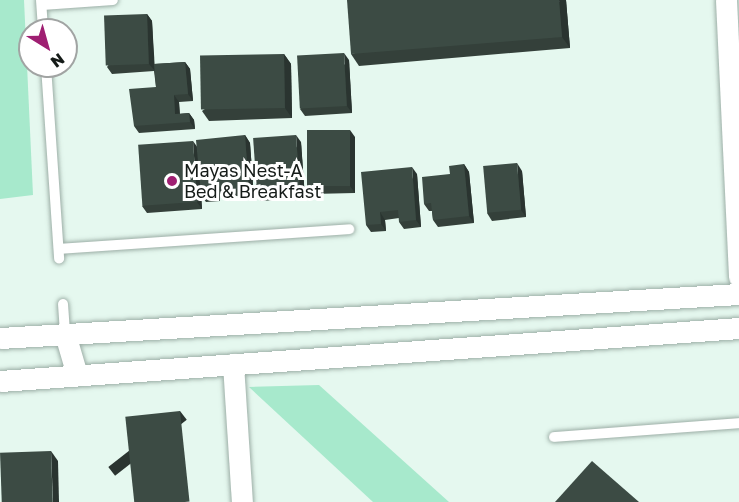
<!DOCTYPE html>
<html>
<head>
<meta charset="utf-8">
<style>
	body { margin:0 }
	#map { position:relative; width:739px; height:502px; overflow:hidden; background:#e5f8ef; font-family:"Golos Text",sans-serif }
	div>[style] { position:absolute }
	.green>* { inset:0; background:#a7e9cc }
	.roads { filter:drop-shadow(0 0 2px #9caea6) drop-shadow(0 0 2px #9caea6) }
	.lane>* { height:10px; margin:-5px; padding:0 5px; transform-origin:5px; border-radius:5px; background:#fff }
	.street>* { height:21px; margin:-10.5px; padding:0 10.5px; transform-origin:10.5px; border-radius:10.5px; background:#fff }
	.wall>* { inset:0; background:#34403a }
	.shaded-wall>* { inset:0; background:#2a3430; transform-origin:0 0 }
	.building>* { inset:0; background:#3c4b44; transform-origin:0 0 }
	.dots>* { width:16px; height:16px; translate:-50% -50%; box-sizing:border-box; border:3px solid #fff; border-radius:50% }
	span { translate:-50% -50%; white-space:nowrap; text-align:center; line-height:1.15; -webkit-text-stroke:6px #fff; paint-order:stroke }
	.poi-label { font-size:18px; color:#151b18 }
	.left { translate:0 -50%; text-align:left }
	.north { position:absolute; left:18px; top:18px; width:60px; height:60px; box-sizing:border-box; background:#fff; border:2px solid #a1a4a3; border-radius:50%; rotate:143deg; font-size:16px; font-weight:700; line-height:24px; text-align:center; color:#151b18 }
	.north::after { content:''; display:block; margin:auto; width:21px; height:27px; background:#9f1f72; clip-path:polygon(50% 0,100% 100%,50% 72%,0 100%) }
</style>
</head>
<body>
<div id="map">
	<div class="green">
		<i style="clip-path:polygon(0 0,24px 0,33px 195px,0 199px)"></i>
		<i style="clip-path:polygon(319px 385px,449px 502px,373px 502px,249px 387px)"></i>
	</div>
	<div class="roads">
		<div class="lane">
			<i style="left:41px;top:0;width:30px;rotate:86deg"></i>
			<i style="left:42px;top:5px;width:71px;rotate:-4deg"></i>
			<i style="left:46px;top:66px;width:193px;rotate:86.1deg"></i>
			<i style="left:59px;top:249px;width:291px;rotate:-3.9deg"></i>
			<i style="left:63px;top:304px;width:30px;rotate:86deg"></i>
			<i style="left:554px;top:437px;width:186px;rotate:-4.3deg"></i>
		</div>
		<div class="street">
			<i style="left:726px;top:0;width:277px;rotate:87.3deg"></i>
			<i style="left:65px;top:334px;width:43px;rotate:73.7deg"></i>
			<i style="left:0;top:338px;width:740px;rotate:-3.41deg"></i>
			<i style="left:233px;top:364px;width:138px;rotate:86.3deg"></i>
			<i style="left:0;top:381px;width:741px;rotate:-4.1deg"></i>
		</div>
	</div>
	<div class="wall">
		<i style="clip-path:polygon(566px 0,570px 48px,359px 66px,351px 54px)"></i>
		<i style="clip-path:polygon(147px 14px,152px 21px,154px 64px,185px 62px,190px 69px,193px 101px,179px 102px,180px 114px,189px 113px,194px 120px,195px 129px,139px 133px,134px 126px,156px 87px,154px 71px,112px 74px,107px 67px)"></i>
		<i style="clip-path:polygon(284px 54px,291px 64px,292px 118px,209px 121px,202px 111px)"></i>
		<i style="clip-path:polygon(349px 60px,352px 113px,305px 116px,300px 109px)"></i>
		<i style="clip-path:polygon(245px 135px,250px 143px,254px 198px,220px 194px,220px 201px,206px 202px,201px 195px,202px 209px,147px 213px,142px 206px)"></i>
		<i style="clip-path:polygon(355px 137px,355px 193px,312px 194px,307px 186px)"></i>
		<i style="clip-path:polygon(301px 142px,305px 198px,261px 201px,256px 194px)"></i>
		<i style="clip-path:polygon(464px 164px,469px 172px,474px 223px,438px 227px,433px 220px,432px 211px,429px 211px,424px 204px)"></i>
		<i style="clip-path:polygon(522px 171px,526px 217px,492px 221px,487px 213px)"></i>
		<i style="clip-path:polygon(417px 174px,421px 227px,404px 229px,399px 222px,399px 218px,385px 220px,386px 231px,371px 232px,366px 225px)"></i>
	</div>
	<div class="shaded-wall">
		<i style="clip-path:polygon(559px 0,566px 0,570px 48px,562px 37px)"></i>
		<i style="clip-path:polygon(147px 14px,152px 21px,155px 71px,149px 64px)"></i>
		<i style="clip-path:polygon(344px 53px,349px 60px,352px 113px,347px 106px)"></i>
		<i style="clip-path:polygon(284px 54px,291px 64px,292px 118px,285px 108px)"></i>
		<i style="clip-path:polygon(185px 62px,190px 69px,193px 101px,188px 94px)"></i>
		<i style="clip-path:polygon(174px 95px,179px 102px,180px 121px,175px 114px)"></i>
		<i style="clip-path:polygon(189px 113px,194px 120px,195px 129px,190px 122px)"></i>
		<i style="clip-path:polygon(350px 130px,355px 137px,355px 193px,350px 186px)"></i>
		<i style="clip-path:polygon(245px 135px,250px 143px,254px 198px,249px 191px)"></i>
		<i style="clip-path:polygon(296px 135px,301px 142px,305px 198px,300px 191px)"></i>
		<i style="clip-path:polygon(193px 141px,198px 148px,202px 209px,197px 202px)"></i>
		<i style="clip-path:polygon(517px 163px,522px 171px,526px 217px,521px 210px)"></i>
		<i style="clip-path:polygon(464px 164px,469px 172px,474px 223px,469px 216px)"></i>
		<i style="clip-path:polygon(412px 167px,417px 174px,421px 227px,416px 220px)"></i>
		<i style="clip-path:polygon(215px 186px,220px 194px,220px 201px,215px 194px)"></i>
		<i style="clip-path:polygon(380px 212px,385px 220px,386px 231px,381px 224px)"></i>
		<i style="left:180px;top:411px;width:11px;height:91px;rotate:52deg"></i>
		<i style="clip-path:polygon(51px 451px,58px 461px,59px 502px,53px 502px)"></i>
	</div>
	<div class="building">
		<i style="clip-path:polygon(347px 0,559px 0,562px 37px,351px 54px)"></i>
		<i style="left:147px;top:14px;width:50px;height:43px;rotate:88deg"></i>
		<i style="left:344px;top:53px;width:53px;height:47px;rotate:87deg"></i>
		<i style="left:284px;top:54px;width:54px;height:84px;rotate:89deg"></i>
		<i style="clip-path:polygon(185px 62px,188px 94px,174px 95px,175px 114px,189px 113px,190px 122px,134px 126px,129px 89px,156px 87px,154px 64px)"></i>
		<i style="left:307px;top:130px;width:43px;height:56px"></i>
		<i style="clip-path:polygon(245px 135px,249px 191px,215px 186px,215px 194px,201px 195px,196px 140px)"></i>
		<i style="left:296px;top:135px;width:56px;height:43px;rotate:86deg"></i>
		<i style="left:193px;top:141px;width:61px;height:55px;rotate:86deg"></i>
		<i style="left:517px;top:163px;width:47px;height:34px;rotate:85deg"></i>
		<i style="clip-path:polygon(464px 164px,469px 216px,433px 220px,431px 203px,424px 204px,422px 177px,450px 174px,449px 166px)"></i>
		<i style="clip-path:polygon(412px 167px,416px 220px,399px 222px,398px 210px,380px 212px,381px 224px,366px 225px,361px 172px)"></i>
		<i style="left:180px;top:411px;width:91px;height:55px;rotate:84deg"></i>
		<i style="left:51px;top:451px;width:51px;height:51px;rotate:88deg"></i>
		<i style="clip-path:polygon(592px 461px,639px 502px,555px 502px)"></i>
	</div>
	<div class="dots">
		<i style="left:172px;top:181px;background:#9f1f72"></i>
	</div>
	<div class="poi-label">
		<span class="left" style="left:184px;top:181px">Mayas Nest-A<br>Bed &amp; Breakfast</span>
	</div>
	<div class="north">N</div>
</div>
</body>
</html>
